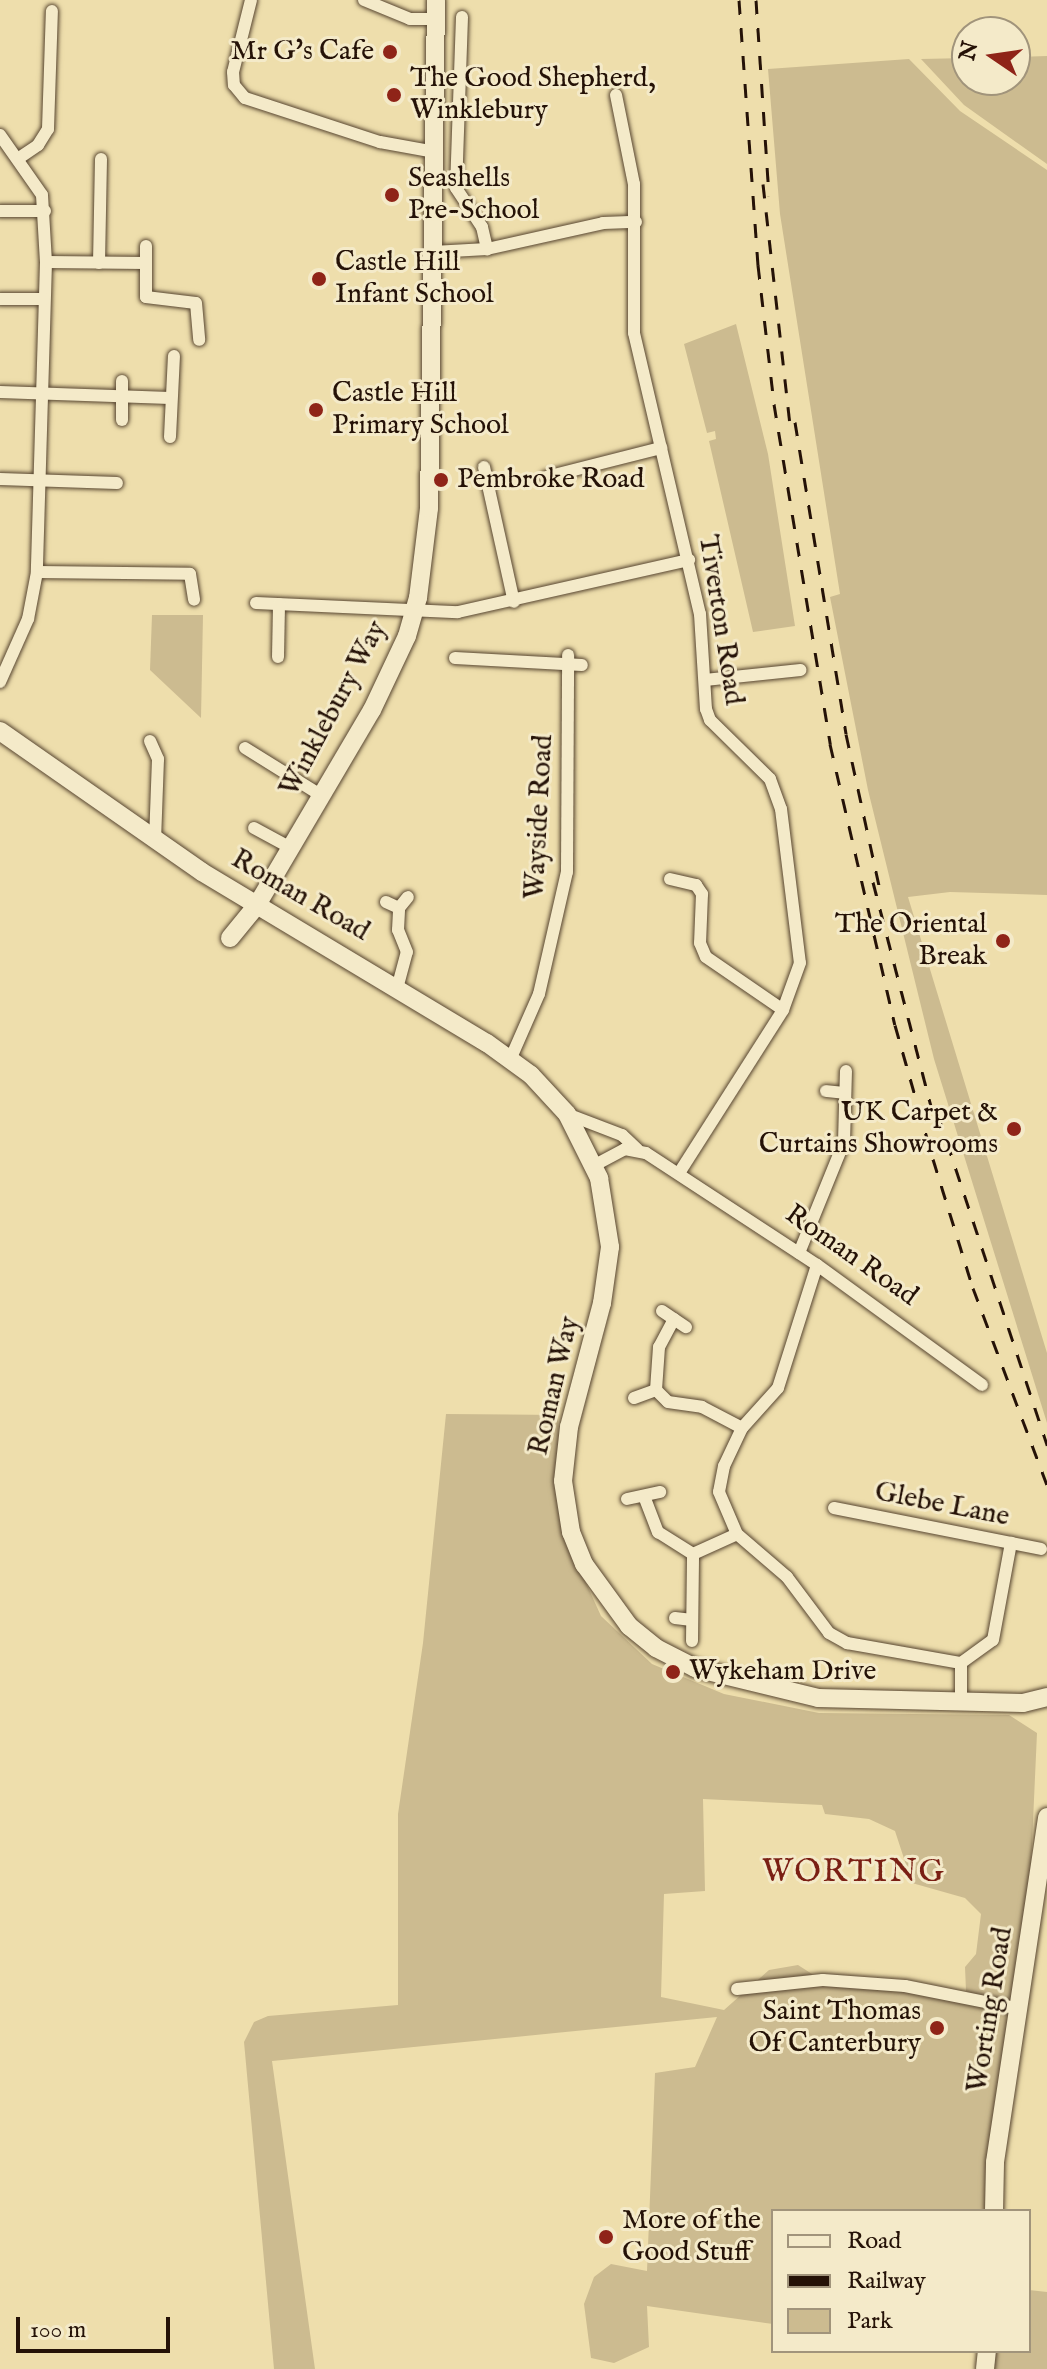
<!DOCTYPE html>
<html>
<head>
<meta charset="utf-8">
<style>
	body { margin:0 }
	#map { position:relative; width:1047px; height:2369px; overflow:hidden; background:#eedeac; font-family:"IM FELL English",serif }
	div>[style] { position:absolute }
	.green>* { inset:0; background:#ccbb90 }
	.roads { filter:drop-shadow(0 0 2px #574530) drop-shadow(0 0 2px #574530) }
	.street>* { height:12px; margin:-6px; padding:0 6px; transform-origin:6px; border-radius:6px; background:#f4eac9 }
	.secondary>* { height:18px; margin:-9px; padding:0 9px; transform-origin:9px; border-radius:9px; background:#f4eac9 }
	.rail>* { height:3px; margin-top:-1.5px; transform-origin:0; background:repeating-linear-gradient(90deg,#251207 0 14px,transparent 0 28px) }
	.dots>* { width:22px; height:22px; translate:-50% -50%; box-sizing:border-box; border:4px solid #f4eac9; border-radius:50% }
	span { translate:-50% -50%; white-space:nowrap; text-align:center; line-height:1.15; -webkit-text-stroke:6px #f4eac9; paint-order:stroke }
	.poi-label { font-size:28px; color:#251207 }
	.right { translate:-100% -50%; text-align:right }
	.left { translate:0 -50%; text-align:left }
	.street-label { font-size:28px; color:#251207 }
	.quarter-label { font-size:32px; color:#7a1f14; letter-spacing:2px }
	.legend { position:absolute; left:771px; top:2209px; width:260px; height:144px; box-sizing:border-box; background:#f4eac9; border:2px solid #a1947b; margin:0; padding:10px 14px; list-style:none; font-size:24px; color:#251207 }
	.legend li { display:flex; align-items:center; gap:16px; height:40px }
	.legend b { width:40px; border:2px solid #a1947b }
	.north { position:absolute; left:951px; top:16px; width:80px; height:80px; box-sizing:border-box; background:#f4eac9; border:2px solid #a1947b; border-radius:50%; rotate:283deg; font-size:22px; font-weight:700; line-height:32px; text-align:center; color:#251207 }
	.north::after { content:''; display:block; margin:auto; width:28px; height:36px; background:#8f2418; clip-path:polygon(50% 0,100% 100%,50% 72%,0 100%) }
	.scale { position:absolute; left:16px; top:2317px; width:154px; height:36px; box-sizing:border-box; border:4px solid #251207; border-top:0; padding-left:10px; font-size:24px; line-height:28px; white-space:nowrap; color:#251207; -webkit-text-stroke:6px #f4eac9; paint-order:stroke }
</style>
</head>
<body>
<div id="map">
	<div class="green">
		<i style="clip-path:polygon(1047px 56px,1047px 164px,964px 105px,921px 59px,967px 58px,967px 80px,1015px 80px,1015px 57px)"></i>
		<i style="clip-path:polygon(909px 59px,960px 111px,1047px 170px,1047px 895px,950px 892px,908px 897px,1047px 1353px,1047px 1423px,934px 1059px,868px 790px,830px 597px,840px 594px,780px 214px,768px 69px)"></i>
		<i style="clip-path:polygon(736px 324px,768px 454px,795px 626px,753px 632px,709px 441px,716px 439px,715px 431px,707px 433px,684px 344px)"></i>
		<i style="clip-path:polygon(152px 615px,203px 615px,201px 718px,150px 670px)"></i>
		<i style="clip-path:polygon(evenodd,446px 1414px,558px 1415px,562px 1530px,601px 1616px,652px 1664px,724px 1694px,819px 1713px,1009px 1715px,1037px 1733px,1030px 1888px,987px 2211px,773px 2211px,773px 2324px,647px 2306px,649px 2347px,614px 2363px,591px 2358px,584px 2304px,594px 2277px,611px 2264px,647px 2271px,655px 2073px,695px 2067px,717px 2017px,272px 2061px,315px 2369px,274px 2369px,244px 2042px,254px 2022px,268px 2016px,398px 2005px,398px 1814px,423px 1643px,446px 1414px,703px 1799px,822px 1805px,825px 1814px,869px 1819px,895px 1831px,912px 1883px,965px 1898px,981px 1914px,976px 1954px,965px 1967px,966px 1991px,979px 1998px,811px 1980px,812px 1974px,798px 1965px,769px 1970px,724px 2010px,661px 1997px,664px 1894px,705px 1891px,703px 1799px)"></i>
		<i style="clip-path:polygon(1029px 2290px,1047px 2292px,1047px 2369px,992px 2369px,995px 2351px,1029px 2351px)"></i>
	</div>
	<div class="roads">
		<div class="street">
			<i style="left:251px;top:0;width:74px;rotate:104deg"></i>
			<i style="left:233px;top:72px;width:13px;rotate:86deg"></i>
			<i style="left:234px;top:85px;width:17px;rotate:50deg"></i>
			<i style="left:245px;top:98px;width:142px;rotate:18.1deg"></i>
			<i style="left:380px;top:142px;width:56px;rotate:10.3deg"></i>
			<i style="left:364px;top:0;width:50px;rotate:22.4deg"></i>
			<i style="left:410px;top:19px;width:26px"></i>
			<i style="left:462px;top:17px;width:171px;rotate:92deg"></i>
			<i style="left:456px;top:188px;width:47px;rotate:56.3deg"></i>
			<i style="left:482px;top:227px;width:23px;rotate:77deg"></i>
			<i style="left:616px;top:95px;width:91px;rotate:78.6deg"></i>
			<i style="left:634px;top:184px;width:149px;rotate:90deg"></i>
			<i style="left:634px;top:333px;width:289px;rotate:76.8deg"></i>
			<i style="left:700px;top:614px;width:95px;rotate:86.4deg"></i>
			<i style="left:706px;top:709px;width:12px;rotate:70deg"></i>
			<i style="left:710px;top:720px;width:84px;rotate:44.5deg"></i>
			<i style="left:770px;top:779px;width:32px;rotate:70deg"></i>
			<i style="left:781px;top:809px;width:155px;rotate:83deg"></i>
			<i style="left:800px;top:963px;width:50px;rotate:109.9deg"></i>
			<i style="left:783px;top:1010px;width:193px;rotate:122.5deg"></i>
			<i style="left:0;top:135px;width:73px;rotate:55deg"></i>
			<i style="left:42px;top:195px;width:67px;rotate:86.6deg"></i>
			<i style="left:46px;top:262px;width:310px;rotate:91.7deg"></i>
			<i style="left:37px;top:572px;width:48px;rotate:100.8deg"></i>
			<i style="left:28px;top:619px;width:69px;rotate:114deg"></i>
			<i style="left:19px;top:158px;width:23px;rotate:-34deg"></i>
			<i style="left:38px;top:145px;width:19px;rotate:-58deg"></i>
			<i style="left:48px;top:129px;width:118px;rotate:-88.1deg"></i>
			<i style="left:0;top:211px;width:45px"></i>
			<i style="left:146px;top:246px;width:51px;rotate:90deg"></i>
			<i style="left:146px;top:297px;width:50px;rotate:6.8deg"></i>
			<i style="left:196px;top:303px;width:37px;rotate:85deg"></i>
			<i style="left:433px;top:252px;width:54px;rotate:-3.2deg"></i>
			<i style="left:487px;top:249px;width:119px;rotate:-12.6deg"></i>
			<i style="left:603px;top:223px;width:33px;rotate:-2deg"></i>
			<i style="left:46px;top:262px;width:100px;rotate:0.6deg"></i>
			<i style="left:99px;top:263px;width:104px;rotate:-88.9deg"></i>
			<i style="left:0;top:299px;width:44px"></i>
			<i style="left:0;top:392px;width:170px;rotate:2deg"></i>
			<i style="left:122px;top:420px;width:39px;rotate:-90deg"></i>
			<i style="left:170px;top:437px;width:81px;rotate:-87.2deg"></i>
			<i style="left:484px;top:467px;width:138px;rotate:77.5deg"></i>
			<i style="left:546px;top:477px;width:119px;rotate:-14.2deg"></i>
			<i style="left:0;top:479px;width:117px;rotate:2deg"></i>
			<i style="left:37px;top:572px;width:153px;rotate:0.7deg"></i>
			<i style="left:190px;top:574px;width:26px;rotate:81deg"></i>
			<i style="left:256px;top:603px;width:202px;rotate:2.6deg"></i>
			<i style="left:458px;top:612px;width:237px;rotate:-12.7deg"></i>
			<i style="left:278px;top:657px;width:53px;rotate:-88.9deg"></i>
			<i style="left:455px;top:658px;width:127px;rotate:3.2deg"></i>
			<i style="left:705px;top:680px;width:96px;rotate:-6deg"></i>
			<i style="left:150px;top:741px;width:20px;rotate:66deg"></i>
			<i style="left:158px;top:759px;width:82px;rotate:92.1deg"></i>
			<i style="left:245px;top:748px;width:91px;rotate:31.9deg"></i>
			<i style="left:254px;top:828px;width:42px;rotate:28.4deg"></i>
			<i style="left:670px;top:879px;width:27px;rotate:13deg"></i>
			<i style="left:696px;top:885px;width:11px;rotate:56deg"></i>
			<i style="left:702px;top:894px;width:49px;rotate:92.3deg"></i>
			<i style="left:700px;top:943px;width:15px;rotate:67deg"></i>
			<i style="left:706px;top:957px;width:93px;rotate:34.5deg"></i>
			<i style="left:386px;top:902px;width:14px;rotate:25deg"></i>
			<i style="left:399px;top:908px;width:14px;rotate:-51deg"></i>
			<i style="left:398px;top:985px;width:34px;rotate:-75deg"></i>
			<i style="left:407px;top:952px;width:24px;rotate:-112deg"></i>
			<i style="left:398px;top:930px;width:22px;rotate:-87deg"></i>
			<i style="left:510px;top:1060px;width:72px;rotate:-66.3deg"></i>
			<i style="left:539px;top:994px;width:125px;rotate:-77.1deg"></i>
			<i style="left:567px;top:872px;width:217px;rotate:-89.7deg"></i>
			<i style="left:826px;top:1091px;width:19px;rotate:6deg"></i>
			<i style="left:567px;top:1114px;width:59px;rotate:20.9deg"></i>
			<i style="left:622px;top:1135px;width:21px;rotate:43deg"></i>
			<i style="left:595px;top:1165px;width:34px;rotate:-28deg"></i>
			<i style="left:625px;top:1149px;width:21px;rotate:11deg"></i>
			<i style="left:646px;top:1153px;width:204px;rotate:33.2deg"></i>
			<i style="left:817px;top:1265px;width:204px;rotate:36deg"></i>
			<i style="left:799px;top:1253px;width:120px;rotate:-67.9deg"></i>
			<i style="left:844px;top:1142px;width:71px;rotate:-88.4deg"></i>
			<i style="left:817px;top:1265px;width:129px;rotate:107.6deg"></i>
			<i style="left:778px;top:1388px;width:54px;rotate:132deg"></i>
			<i style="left:742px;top:1428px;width:42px;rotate:115.3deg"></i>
			<i style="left:724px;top:1466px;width:26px;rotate:101deg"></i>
			<i style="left:719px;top:1492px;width:46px;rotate:66.8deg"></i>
			<i style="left:737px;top:1534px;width:66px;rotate:40.7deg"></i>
			<i style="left:787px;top:1577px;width:70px;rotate:53.1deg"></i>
			<i style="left:829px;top:1633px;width:21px;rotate:29deg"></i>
			<i style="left:847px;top:1643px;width:116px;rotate:10deg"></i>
			<i style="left:961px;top:1663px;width:39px;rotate:-36deg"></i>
			<i style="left:993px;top:1640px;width:99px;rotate:-79.5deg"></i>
			<i style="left:662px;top:1311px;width:29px;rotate:34deg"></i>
			<i style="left:674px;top:1319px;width:32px;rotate:118deg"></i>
			<i style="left:659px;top:1347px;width:43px;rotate:94deg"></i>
			<i style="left:656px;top:1390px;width:17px;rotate:45deg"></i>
			<i style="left:668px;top:1402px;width:34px;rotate:8deg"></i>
			<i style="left:702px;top:1407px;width:45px;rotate:27.7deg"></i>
			<i style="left:634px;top:1398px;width:23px;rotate:-20deg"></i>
			<i style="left:644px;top:1496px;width:39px;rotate:69deg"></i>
			<i style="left:658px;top:1532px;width:41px;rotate:32.2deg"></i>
			<i style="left:693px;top:1554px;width:48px;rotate:-24.4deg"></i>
			<i style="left:627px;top:1499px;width:34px;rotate:-12deg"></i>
			<i style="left:834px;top:1508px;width:211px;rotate:11.2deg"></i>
			<i style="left:675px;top:1618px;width:17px;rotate:7deg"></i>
			<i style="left:692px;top:1641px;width:87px;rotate:-89.3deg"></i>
			<i style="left:961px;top:1701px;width:38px;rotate:-90deg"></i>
			<i style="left:737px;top:1989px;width:86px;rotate:-6deg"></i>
			<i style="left:823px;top:1980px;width:82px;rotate:4.2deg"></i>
			<i style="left:905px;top:1986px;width:117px;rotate:11.3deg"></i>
		</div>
		<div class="secondary">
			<i style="left:0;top:731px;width:246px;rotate:34.9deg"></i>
			<i style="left:202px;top:872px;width:332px;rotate:31deg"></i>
			<i style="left:487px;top:1043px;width:54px;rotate:36deg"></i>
			<i style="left:531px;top:1075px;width:53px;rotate:47.3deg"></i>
			<i style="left:567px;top:1114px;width:72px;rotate:63.4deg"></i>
			<i style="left:599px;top:1178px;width:70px;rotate:80.9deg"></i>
			<i style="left:610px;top:1247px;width:57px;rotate:98.1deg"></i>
			<i style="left:602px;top:1303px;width:128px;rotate:104.9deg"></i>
			<i style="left:569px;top:1427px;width:54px;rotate:96.3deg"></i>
			<i style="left:563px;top:1481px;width:52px;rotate:81.1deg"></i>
			<i style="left:571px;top:1532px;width:35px;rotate:68deg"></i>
			<i style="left:584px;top:1564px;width:77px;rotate:54deg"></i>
			<i style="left:629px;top:1626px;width:35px;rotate:39deg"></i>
			<i style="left:656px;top:1648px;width:44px;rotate:27.1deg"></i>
			<i style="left:695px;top:1668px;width:127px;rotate:13.7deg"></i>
			<i style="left:818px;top:1698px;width:205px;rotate:1.4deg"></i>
			<i style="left:1023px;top:1703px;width:25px;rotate:-14deg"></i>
			<i style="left:230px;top:938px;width:43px;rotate:-50.7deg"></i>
			<i style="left:257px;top:905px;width:226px;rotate:-59.5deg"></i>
			<i style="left:372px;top:710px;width:82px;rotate:-64.7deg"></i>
			<i style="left:407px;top:636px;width:40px;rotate:-74deg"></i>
			<i style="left:418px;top:598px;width:91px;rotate:-83deg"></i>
			<i style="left:429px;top:508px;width:508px;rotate:-89.21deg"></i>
			<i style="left:994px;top:2211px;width:49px;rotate:-88.8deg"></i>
			<i style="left:995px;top:2162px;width:349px;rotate:-81.4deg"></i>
			<i style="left:985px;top:2369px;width:18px;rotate:-84deg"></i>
		</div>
	</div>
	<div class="rail">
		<i style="left:739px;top:0;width:266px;rotate:85.9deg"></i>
		<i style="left:758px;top:265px;width:140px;rotate:83.4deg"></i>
		<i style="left:774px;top:404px;width:345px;rotate:80.6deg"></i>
		<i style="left:830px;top:744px;width:288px;rotate:77deg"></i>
		<i style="left:895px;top:1025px;width:139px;rotate:74.2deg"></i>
		<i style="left:933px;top:1159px;width:135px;rotate:72.8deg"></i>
		<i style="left:973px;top:1288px;width:210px;rotate:69.4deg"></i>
		<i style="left:756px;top:0;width:196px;rotate:86.2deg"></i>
		<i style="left:763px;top:184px;width:252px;rotate:83.6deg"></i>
		<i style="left:795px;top:422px;width:316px;rotate:80.7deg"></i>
		<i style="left:846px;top:734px;width:164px;rotate:77.7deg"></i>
		<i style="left:873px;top:882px;width:252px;rotate:75.5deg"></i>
		<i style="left:938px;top:1115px;width:348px;rotate:71.7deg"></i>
	</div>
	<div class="dots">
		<i style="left:390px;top:52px;background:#8f2418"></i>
		<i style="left:394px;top:95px;background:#8f2418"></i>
		<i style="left:392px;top:195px;background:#8f2418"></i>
		<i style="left:319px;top:279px;background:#8f2418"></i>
		<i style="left:316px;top:410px;background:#8f2418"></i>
		<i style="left:441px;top:480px;background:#8f2418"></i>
		<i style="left:1003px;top:941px;background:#8f2418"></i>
		<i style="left:1014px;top:1129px;background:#8f2418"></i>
		<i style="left:673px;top:1672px;background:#8f2418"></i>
		<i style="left:937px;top:2028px;background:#8f2418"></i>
		<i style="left:606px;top:2237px;background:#8f2418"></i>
	</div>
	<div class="poi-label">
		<span class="right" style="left:374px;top:52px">Mr G's Cafe</span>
		<span class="left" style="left:410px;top:95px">The Good Shepherd,<br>Winklebury</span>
		<span class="left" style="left:408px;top:195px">Seashells<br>Pre-School</span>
		<span class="left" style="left:335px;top:279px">Castle Hill<br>Infant School</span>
		<span class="left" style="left:332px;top:410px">Castle Hill<br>Primary School</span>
		<span class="left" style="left:457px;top:480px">Pembroke Road</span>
		<span class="right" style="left:987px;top:941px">The Oriental<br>Break</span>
		<span class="right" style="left:998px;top:1129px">UK Carpet &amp;<br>Curtains Showrooms</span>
		<span class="left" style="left:689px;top:1672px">Wykeham Drive</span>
		<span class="right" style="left:921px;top:2028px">Saint Thomas<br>Of Canterbury</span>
		<span class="left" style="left:622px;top:2237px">More of the<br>Good Stuff</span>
	</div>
	<div class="street-label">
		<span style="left:720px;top:620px;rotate:81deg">Tiverton Road</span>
		<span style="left:334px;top:709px;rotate:-62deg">Winklebury Way</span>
		<span style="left:540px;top:817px;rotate:-87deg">Wayside Road</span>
		<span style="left:300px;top:896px;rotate:30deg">Roman Road</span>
		<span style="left:851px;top:1256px;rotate:35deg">Roman Road</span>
		<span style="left:555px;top:1386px;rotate:-77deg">Roman Way</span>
		<span style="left:942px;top:1505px;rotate:11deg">Glebe Lane</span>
		<span style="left:991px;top:2010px;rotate:-81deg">Worting Road</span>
	</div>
	<div class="quarter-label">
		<span style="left:854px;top:1873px">WORTING</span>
	</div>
	<ul class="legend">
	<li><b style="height:10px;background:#f4eac9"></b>Road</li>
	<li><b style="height:10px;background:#251207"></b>Railway</li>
	<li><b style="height:22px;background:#ccbb90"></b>Park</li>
	</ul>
	<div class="north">N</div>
	<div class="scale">100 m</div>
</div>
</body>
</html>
